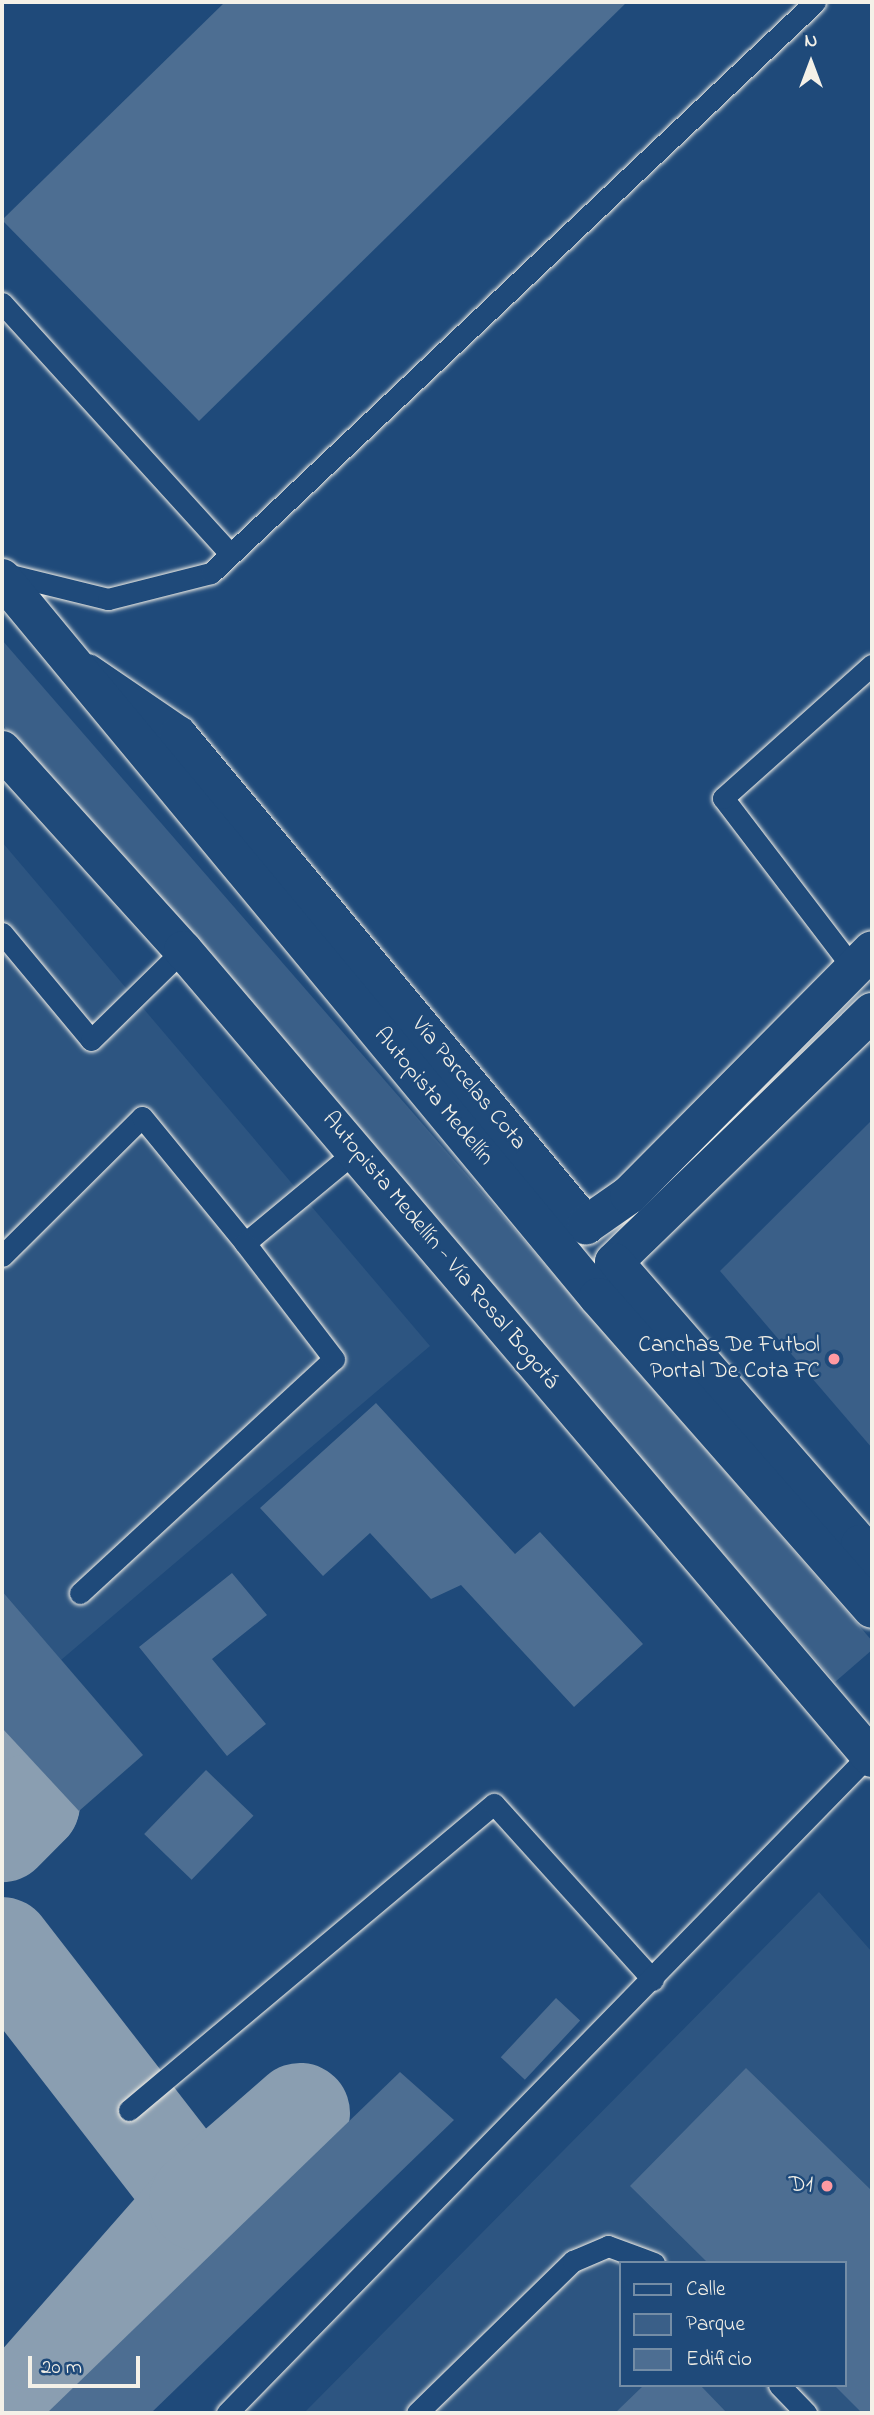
<!DOCTYPE html>
<html>
<head>
<meta charset="utf-8">
<style>
	body { margin:0 }
	#map { position:relative; width:874px; height:2415px; overflow:hidden; background:#1f4a7a; font-family:"Indie Flower",sans-serif }
	div>[style] { position:absolute }
	.built>* { inset:0; background:#2d5581 }
	.green>* { inset:0; background:#3a5f88; transform-origin:0 0 }
	.taxiway>* { height:100px; margin:-50px; padding:0 50px; transform-origin:50px; border-radius:50px; background:#8a9eb1 }
	.building>* { inset:0; background:#4d6e92; transform-origin:0 0 }
	.roads { filter:drop-shadow(0 0 2px #f4f1e8) drop-shadow(0 0 2px #f4f1e8) }
	.service>* { height:21px; margin:-10.5px; padding:0 10.5px; transform-origin:10.5px; border-radius:10.5px; background:#1f4a7a }
	.tertiary>* { height:38px; margin:-19px; padding:0 19px; transform-origin:19px; border-radius:19px; background:#1f4a7a }
	.trunk>* { height:38px; margin:-19px; padding:0 19px; transform-origin:19px; border-radius:19px; background:#1f4a7a }
	.dots>* { width:19px; height:19px; translate:-50% -50%; box-sizing:border-box; border:4px solid #1f4a7a; border-radius:50% }
	span { translate:-50% -50%; white-space:nowrap; text-align:center; line-height:1.15; -webkit-text-stroke:5px #1f4a7a; paint-order:stroke }
	.street-label { font-size:23px; color:#f4f1e8 }
	.poi-label { font-size:23px; color:#f4f1e8 }
	.right { translate:-100% -50%; text-align:right }
	.frame { position:absolute; inset:0; border:4px solid #f4f1e8; pointer-events:none }
	.legend { position:absolute; left:619px; top:2261px; width:228px; height:126px; box-sizing:border-box; background:#1f4a7a; border:2px solid #748da6; margin:0; padding:9px 12px; list-style:none; font-size:21px; color:#f4f1e8 }
	.legend li { display:flex; align-items:center; gap:14px; height:35px }
	.legend b { width:35px; border:2px solid #748da6 }
	.north { position:absolute; left:776px; top:28px; width:70px; height:70px; -webkit-text-stroke:5px #1f4a7a; paint-order:stroke; rotate:0deg; font-size:19px; font-weight:700; line-height:28px; text-align:center; color:#f4f1e8 }
	.north::after { content:''; display:block; margin:auto; width:24px; height:32px; background:#f4f1e8; clip-path:polygon(50% 0,100% 100%,50% 72%,0 100%) }
	.scale { position:absolute; left:28px; top:2356px; width:112px; height:32px; box-sizing:border-box; border:4px solid #f4f1e8; border-top:0; padding-left:9px; font-size:21px; line-height:24px; white-space:nowrap; color:#f4f1e8; -webkit-text-stroke:5px #1f4a7a; paint-order:stroke }
</style>
</head>
<body>
<div id="map">
	<div class="built">
		<i style="clip-path:polygon(2px 842px,430px 1346px,61px 1660px,2px 1591px)"></i>
		<i style="clip-path:polygon(evenodd,819px 1892px,872px 1952px,872px 2413px,304px 2413px,819px 1892px,620px 2263px,844px 2263px,844px 2385px,620px 2385px,620px 2263px)"></i>
	</div>
	<div class="green">
		<i style="left:2px;top:640px;width:1333px;height:55px;rotate:49deg"></i>
		<i style="clip-path:polygon(872px 1120px,872px 1448px,720px 1271px)"></i>
	</div>
	<div class="taxiway">
		<i style="left:2px;top:1767px;width:46px;rotate:52.9deg"></i>
		<i style="left:30px;top:1804px;width:40px;rotate:135deg"></i>
		<i style="left:2px;top:1947px;width:321px;rotate:52.2deg"></i>
		<i style="left:13px;top:2413px;width:282px;rotate:-48.7deg"></i>
		<i style="left:199px;top:2201px;width:134px;rotate:-41.1deg"></i>
	</div>
	<div class="building">
		<i style="clip-path:polygon(225px 2px,627px 2px,199px 421px,2px 220px)"></i>
		<i style="clip-path:polygon(376px 1403px,515px 1554px,540px 1532px,643px 1644px,574px 1707px,461px 1585px,431px 1599px,370px 1533px,323px 1576px,260px 1508px)"></i>
		<i style="clip-path:polygon(232px 1573px,267px 1615px,212px 1659px,266px 1724px,227px 1756px,139px 1647px)"></i>
		<i style="clip-path:polygon(2px 1591px,143px 1755px,79px 1811px,2px 1728px)"></i>
		<i style="left:206px;top:1770px;width:66px;height:89px;rotate:44deg"></i>
		<i style="left:556px;top:1998px;width:33px;height:81px;rotate:43deg"></i>
		<i style="clip-path:polygon(746px 2068px,872px 2191px,872px 2413px,862px 2413px,834px 2385px,844px 2385px,844px 2263px,708px 2263px,630px 2186px)"></i>
		<i style="clip-path:polygon(400px 2072px,454px 2120px,151px 2413px,47px 2413px)"></i>
		<i style="clip-path:polygon(644px 2385px,700px 2385px,727px 2413px,615px 2413px)"></i>
	</div>
	<div class="roads">
		<div class="service">
			<i style="left:2px;top:303px;width:339px;rotate:47.7deg"></i>
			<i style="left:2px;top:573px;width:109px;rotate:13.8deg"></i>
			<i style="left:108px;top:599px;width:106px;rotate:-14.2deg"></i>
			<i style="left:211px;top:573px;width:831px;rotate:-43.39deg"></i>
			<i style="left:2px;top:933px;width:139px;rotate:50.2deg"></i>
			<i style="left:91px;top:1040px;width:129px;rotate:-44.4deg"></i>
			<i style="left:853px;top:968px;width:214px;rotate:-127.4deg"></i>
			<i style="left:723px;top:798px;width:200px;rotate:-41.8deg"></i>
			<i style="left:2px;top:1256px;width:197px;rotate:-44.8deg"></i>
			<i style="left:142px;top:1117px;width:163px;rotate:50.7deg"></i>
			<i style="left:245px;top:1243px;width:144px;rotate:-39.7deg"></i>
			<i style="left:80px;top:1593px;width:345px;rotate:-42.7deg"></i>
			<i style="left:334px;top:1359px;width:146px;rotate:-127.5deg"></i>
			<i style="left:129px;top:2110px;width:476px;rotate:-40deg"></i>
			<i style="left:494px;top:1804px;width:237px;rotate:47.9deg"></i>
			<i style="left:779px;top:2385px;width:39px;rotate:46deg"></i>
			<i style="left:227px;top:2413px;width:919px;rotate:-45.71deg"></i>
			<i style="left:417px;top:2413px;width:218px;rotate:-44.3deg"></i>
			<i style="left:573px;top:2261px;width:38px;rotate:-23deg"></i>
			<i style="left:608px;top:2246px;width:49px;rotate:20.3deg"></i>
		</div>
		<div class="tertiary">
			<i style="left:87px;top:673px;width:110px;rotate:34.3deg"></i>
			<i style="left:178px;top:735px;width:638px;rotate:50.22deg"></i>
			<i style="left:586px;top:1225px;width:52px;rotate:-34.9deg"></i>
			<i style="left:629px;top:1195px;width:345px;rotate:-45.2deg"></i>
			<i style="left:872px;top:1012px;width:359px;rotate:135.9deg"></i>
			<i style="left:614px;top:1262px;width:374px;rotate:48.9deg"></i>
			<i style="left:860px;top:1544px;width:27px;rotate:63deg"></i>
		</div>
		<div class="trunk">
			<i style="left:2px;top:578px;width:934px;rotate:50.34deg"></i>
			<i style="left:598px;top:1297px;width:415px;rotate:48.7deg"></i>
			<i style="left:2px;top:750px;width:270px;rotate:47.9deg"></i>
			<i style="left:183px;top:950px;width:1062px;rotate:49.55deg"></i>
		</div>
	</div>
	<div class="dots">
		<i style="left:834px;top:1359px;background:#ff9aa2"></i>
		<i style="left:827px;top:2186px;background:#ff9aa2"></i>
	</div>
	<div class="street-label">
		<span style="left:468px;top:1084px;rotate:50deg">Vía Parcelas Cota</span>
		<span style="left:433px;top:1097px;rotate:50deg">Autopista Medellín</span>
		<span style="left:440px;top:1251px;rotate:50deg">Autopista Medellín - Vía Rosal Bogotá</span>
	</div>
	<div class="poi-label">
		<span class="right" style="left:820px;top:1359px">Canchas De Futbol<br>Portal De Cota FC</span>
		<span class="right" style="left:813px;top:2186px">D1</span>
	</div>
	<div class="frame"></div>
	<ul class="legend">
	<li><b style="height:9px;background:#1f4a7a"></b>Calle</li>
	<li><b style="height:19px;background:#3a5f88"></b>Parque</li>
	<li><b style="height:19px;background:#4d6e92"></b>Edificio</li>
	</ul>
	<div class="north">N</div>
	<div class="scale">20 m</div>
</div>
</body>
</html>
